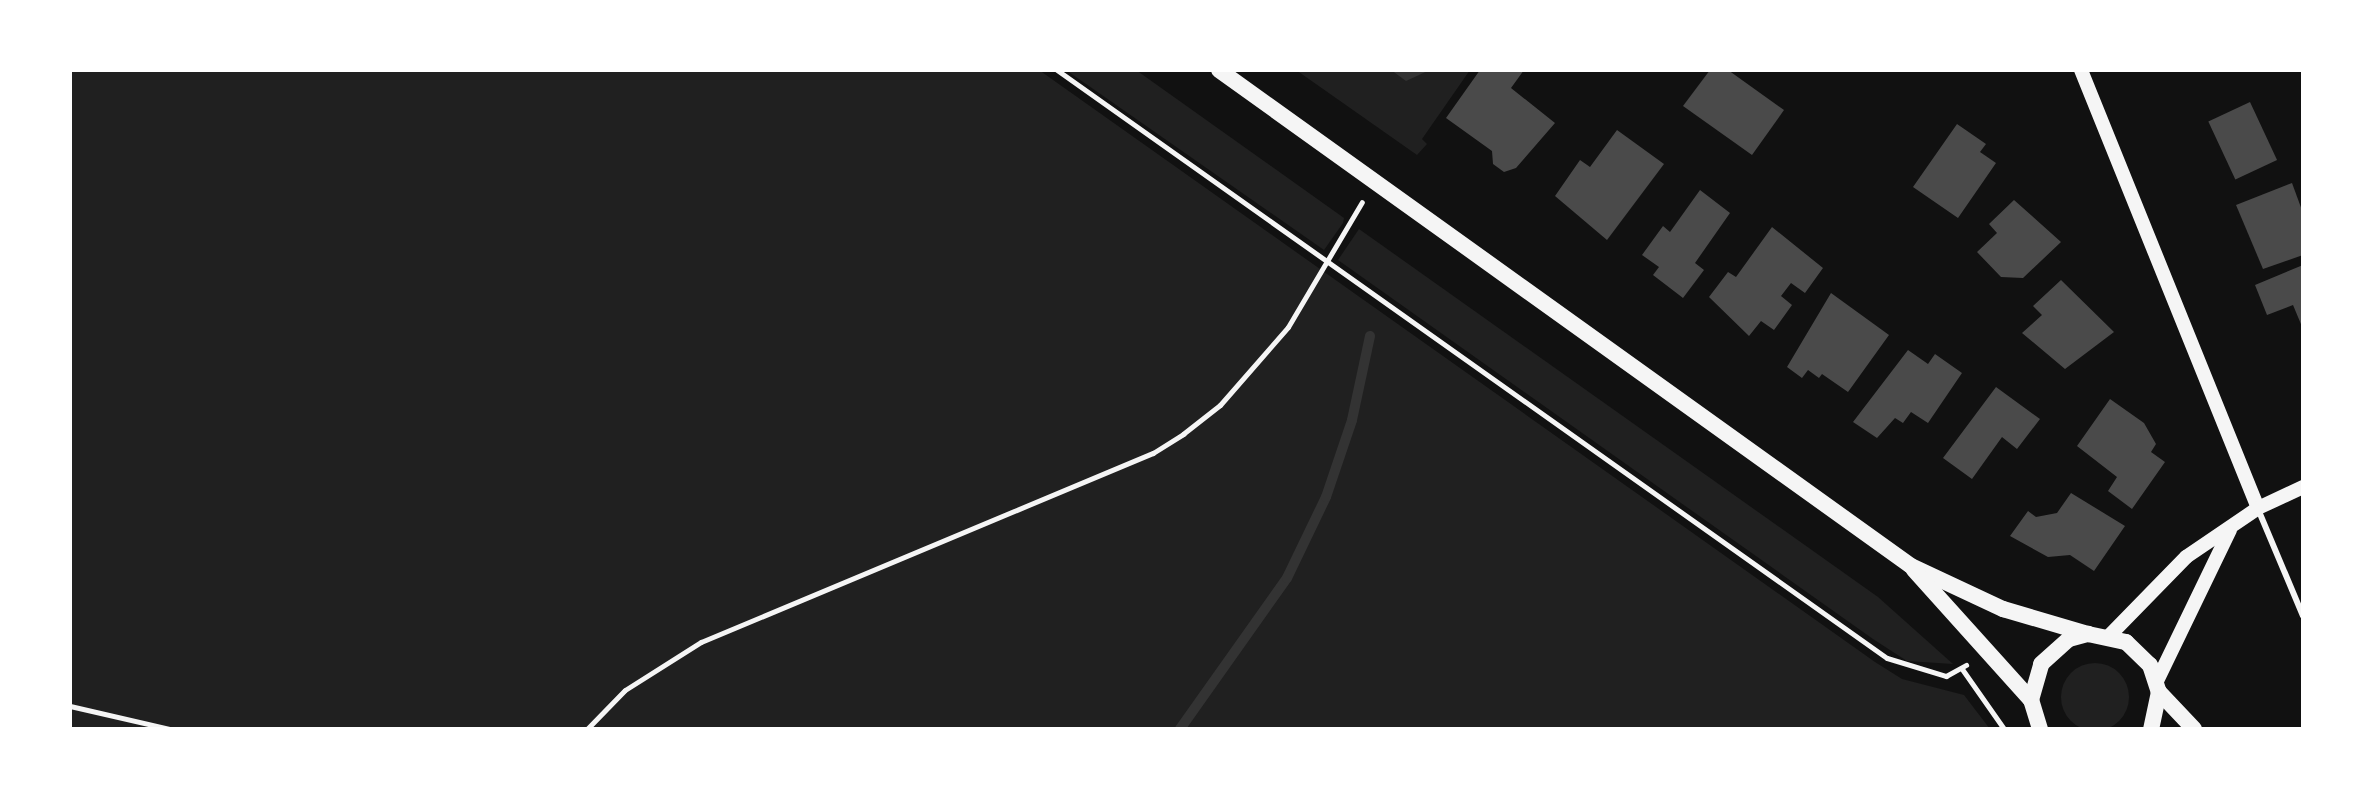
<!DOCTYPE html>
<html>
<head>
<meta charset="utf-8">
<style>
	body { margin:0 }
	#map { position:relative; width:2373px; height:799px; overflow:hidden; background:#111; font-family:"Space Grotesk",sans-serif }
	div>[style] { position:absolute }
	.green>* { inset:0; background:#202020 }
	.round { border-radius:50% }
	.water>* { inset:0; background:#333 }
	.stream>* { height:10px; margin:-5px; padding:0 5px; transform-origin:5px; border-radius:5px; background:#333 }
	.building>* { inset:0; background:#4a4a4a; transform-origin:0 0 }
	.path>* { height:5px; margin:-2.5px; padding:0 2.5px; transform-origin:2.5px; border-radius:2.5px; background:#f5f5f5 }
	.service>* { height:6px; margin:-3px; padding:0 3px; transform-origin:3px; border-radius:3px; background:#f5f5f5 }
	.tertiary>* { height:14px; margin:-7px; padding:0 7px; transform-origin:7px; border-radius:7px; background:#f5f5f5 }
	.secondary>* { height:16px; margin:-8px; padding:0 8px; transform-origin:8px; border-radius:8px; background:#f5f5f5 }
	span { translate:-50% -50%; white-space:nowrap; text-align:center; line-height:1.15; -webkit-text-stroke:6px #fff; paint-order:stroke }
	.frame { position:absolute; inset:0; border:72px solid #fff; pointer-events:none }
</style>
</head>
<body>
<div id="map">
	<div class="green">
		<i style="clip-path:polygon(70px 70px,1039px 70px,1875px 662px,1902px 679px,1964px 695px,1990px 729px,70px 729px)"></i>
		<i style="clip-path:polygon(1066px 70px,1136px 70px,1344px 218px,1343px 223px,1324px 250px)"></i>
		<i style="clip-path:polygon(1296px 70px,1391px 70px,1406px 80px,1430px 70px,1470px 70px,1422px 139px,1427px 144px,1417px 155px)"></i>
		<i style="clip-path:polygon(1359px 229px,1878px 597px,1953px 664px,1907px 661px,1873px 639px,1338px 260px)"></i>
		<i class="round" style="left:2061px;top:663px;width:68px;height:68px"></i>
	</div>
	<div class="water">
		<i style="clip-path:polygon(1391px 70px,1430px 70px,1406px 81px)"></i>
	</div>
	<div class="stream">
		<i style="left:1180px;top:729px;width:185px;rotate:-54.7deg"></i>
		<i style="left:1287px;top:578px;width:90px;rotate:-64.3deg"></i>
		<i style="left:1326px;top:497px;width:81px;rotate:-71.3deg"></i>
		<i style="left:1352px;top:420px;width:86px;rotate:-77.9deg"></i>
	</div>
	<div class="building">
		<i style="clip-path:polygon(1480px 70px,1524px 70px,1511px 88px,1555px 123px,1516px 168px,1504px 172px,1493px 164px,1492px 151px,1446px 118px)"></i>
		<i style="clip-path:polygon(1710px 70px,1728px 70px,1784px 110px,1752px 155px,1683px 106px)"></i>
		<i style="left:2250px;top:102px;width:64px;height:46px;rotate:65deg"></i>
		<i style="clip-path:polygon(1957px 124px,1986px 144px,1980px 152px,1996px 163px,1958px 218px,1913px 187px)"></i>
		<i style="clip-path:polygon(1617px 130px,1664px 164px,1607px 240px,1555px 196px,1580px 160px,1590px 167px)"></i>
		<i style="clip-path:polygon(2292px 183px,2303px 213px,2303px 255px,2263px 269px,2236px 205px)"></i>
		<i style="clip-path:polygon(1700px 190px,1730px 213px,1695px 263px,1704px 270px,1683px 298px,1653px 275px,1659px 267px,1642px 255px,1663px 226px,1670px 232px)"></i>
		<i style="clip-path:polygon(2014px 200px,2061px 242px,2023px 278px,2001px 277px,1977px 252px,1997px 233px,1989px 224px)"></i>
		<i style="clip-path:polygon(1772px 227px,1823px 268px,1805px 293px,1791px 283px,1781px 296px,1792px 305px,1774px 330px,1761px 321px,1749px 336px,1709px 297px,1728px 272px,1736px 277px)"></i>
		<i style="clip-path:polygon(2303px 265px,2303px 329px,2293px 305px,2267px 315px,2255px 285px)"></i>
		<i style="clip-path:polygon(2061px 280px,2114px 332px,2065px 369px,2022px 333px,2042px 315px,2033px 306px)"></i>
		<i style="clip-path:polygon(1831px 293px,1889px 335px,1848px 392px,1822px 374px,1819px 378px,1808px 370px,1802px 378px,1787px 367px)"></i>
		<i style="clip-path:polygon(1908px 350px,1928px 364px,1935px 354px,1962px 373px,1928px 423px,1911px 412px,1903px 423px,1895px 418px,1877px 438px,1853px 422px)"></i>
		<i style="clip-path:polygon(1996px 387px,2040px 419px,2017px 449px,2002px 437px,1972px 479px,1943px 458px)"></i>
		<i style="clip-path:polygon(2110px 399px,2144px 423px,2156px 444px,2151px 452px,2165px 462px,2132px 509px,2108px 491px,2117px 477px,2077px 446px)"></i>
		<i style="clip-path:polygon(2071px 493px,2125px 526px,2094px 571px,2070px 555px,2048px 557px,2010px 536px,2028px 511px,2036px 517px,2057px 513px)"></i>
	</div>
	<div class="path">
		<i style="left:1057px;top:70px;width:1017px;rotate:35.32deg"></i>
		<i style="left:1887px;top:658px;width:62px;rotate:17deg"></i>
		<i style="left:1946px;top:676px;width:23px;rotate:-29deg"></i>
		<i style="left:1962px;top:669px;width:73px;rotate:55deg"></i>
		<i style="left:70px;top:706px;width:103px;rotate:13deg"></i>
		<i style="left:587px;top:729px;width:54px;rotate:-45.7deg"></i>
		<i style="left:625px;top:690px;width:90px;rotate:-32.3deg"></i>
		<i style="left:701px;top:642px;width:490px;rotate:-22.7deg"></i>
		<i style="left:1153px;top:453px;width:36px;rotate:-32deg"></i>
		<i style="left:1183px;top:434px;width:47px;rotate:-38.1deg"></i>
		<i style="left:1220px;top:405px;width:103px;rotate:-48.9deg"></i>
		<i style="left:1288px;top:327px;width:145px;rotate:-59.4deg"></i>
	</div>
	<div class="service">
		<i style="left:2258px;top:509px;width:116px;rotate:67.2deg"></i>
	</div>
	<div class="tertiary">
		<i style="left:2081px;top:70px;width:472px;rotate:68deg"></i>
		<i style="left:2110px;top:635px;width:109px;rotate:-45.7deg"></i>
		<i style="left:2186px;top:557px;width:87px;rotate:-34.2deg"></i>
		<i style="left:2258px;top:508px;width:50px;rotate:-25deg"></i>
		<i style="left:2157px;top:681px;width:168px;rotate:-64.2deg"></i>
	</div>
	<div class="secondary">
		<i style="left:1219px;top:70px;width:851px;rotate:35.63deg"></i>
		<i style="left:1911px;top:566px;width:102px;rotate:25.1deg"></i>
		<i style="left:2003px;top:609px;width:89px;rotate:16.4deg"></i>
		<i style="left:1914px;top:570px;width:175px;rotate:48deg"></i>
		<i style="left:2159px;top:692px;width:51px;rotate:46.6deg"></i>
		<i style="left:2040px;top:729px;width:30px;rotate:-107deg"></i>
		<i style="left:2031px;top:700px;width:37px;rotate:-74deg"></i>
		<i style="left:2041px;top:664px;width:38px;rotate:-42deg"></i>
		<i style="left:2069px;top:639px;width:20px;rotate:-15deg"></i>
		<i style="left:2088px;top:634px;width:39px;rotate:12deg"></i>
		<i style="left:2126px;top:642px;width:33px;rotate:44deg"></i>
		<i style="left:2150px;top:665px;width:28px;rotate:72deg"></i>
		<i style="left:2159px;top:692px;width:38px;rotate:102deg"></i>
	</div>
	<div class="frame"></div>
</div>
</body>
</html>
